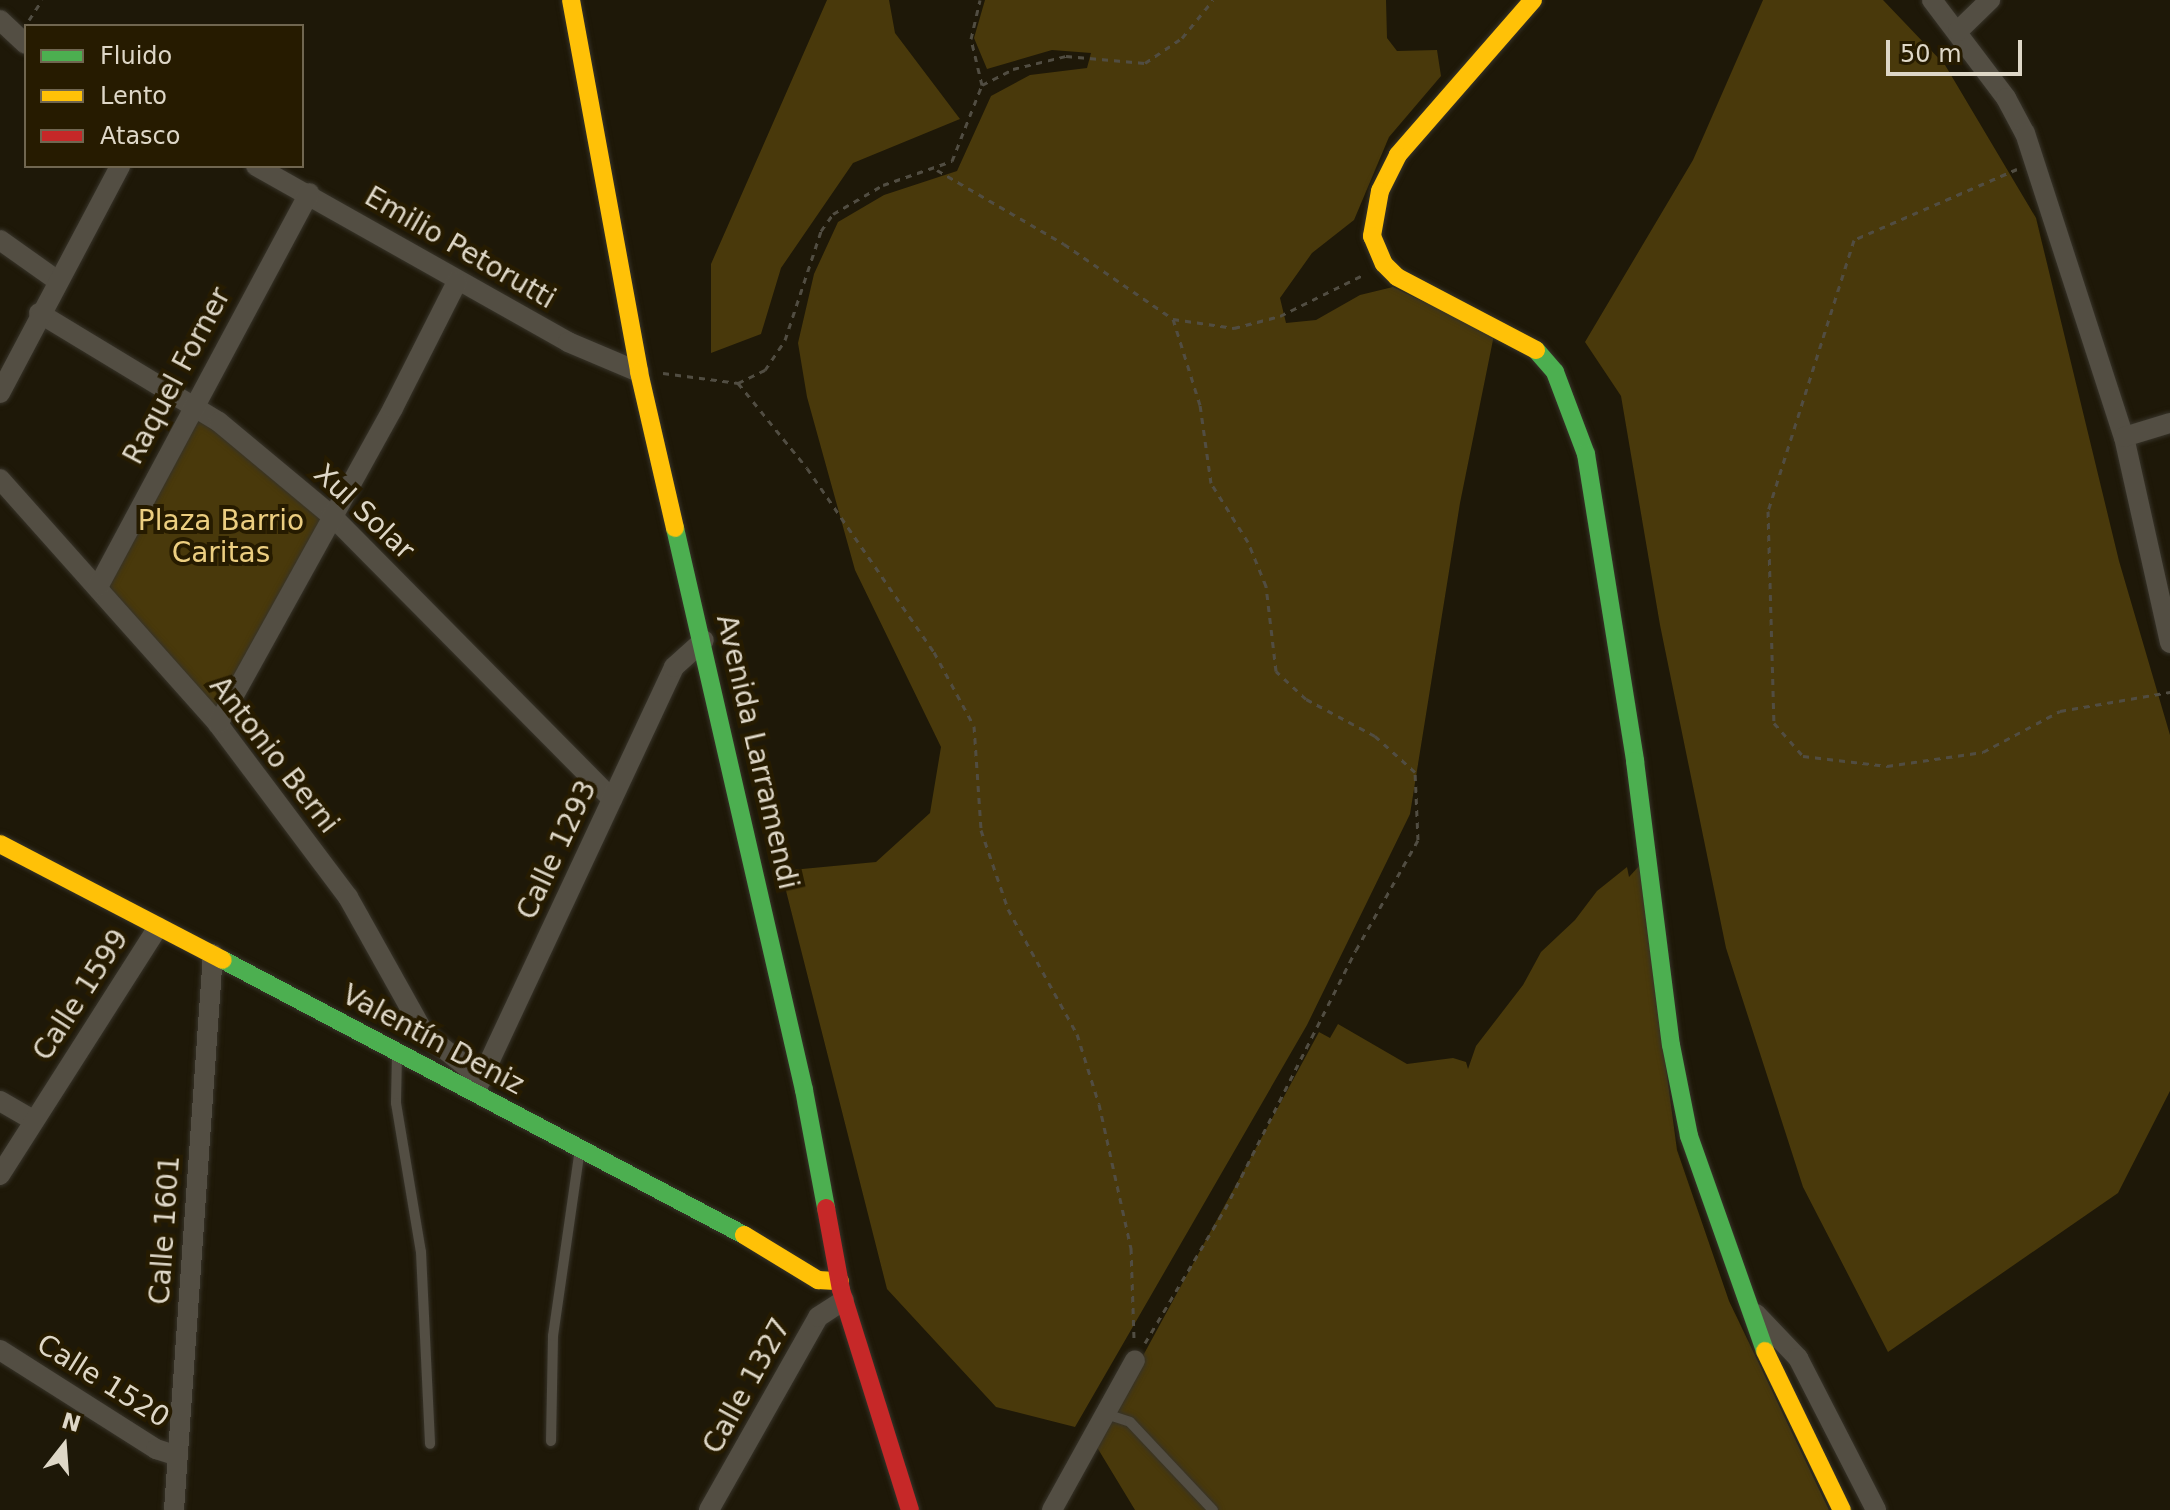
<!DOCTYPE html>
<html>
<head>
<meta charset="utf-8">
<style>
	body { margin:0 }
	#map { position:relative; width:2170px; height:1510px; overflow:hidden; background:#1e1808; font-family:"DejaVu Sans",sans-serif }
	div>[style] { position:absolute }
	.green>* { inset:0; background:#49390b }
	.path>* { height:3px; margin-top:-1.5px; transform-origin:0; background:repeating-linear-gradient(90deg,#514d42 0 6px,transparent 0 12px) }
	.roads { filter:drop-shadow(0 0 2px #373329) drop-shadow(0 0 2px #373329) }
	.lane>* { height:10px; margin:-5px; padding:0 5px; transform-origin:5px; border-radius:5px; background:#534e43 }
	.street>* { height:20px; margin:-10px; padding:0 10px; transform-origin:10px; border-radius:10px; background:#534e43 }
	.fast>* { height:18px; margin:-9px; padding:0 9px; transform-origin:9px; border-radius:9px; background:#4caf50 }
	.slow>* { height:18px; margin:-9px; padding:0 9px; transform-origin:9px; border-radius:9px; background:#ffc107 }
	.jam>* { height:18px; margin:-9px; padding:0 9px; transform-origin:9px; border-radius:9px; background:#c62828 }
	span { translate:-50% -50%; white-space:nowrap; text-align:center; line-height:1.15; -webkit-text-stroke:8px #261b00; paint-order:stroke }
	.street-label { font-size:28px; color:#ded7c7 }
	.park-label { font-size:28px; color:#ecce80 }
	.legend { position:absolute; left:24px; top:24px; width:280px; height:144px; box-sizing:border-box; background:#261b00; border:2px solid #706650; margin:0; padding:10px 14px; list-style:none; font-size:24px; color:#ded7c7 }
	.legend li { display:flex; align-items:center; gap:16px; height:40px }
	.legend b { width:40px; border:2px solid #706650 }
	.north { position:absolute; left:24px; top:1406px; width:80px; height:80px; -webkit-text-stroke:6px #261b00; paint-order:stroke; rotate:17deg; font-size:22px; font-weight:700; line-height:32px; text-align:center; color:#ded7c7 }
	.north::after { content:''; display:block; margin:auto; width:28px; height:36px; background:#ded7c7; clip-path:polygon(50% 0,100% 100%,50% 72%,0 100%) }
	.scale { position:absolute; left:1886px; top:40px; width:136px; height:36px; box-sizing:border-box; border:4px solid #ded7c7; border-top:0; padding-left:10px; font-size:24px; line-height:28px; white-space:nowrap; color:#ded7c7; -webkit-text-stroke:6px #261b00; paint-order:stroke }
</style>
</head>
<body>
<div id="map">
	<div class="green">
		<i style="clip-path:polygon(827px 0,889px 0,895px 33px,960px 119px,853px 163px,781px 268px,761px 334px,711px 353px,711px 264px)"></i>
		<i style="clip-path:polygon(985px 0,1386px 0,1387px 38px,1397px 51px,1437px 50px,1441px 76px,1389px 137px,1354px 220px,1312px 253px,1280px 298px,1286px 323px,1316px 320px,1360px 295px,1393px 287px,1494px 335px,1460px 503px,1410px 814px,1307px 1025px,1075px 1427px,996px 1407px,887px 1289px,781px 871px,876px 862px,930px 813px,941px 747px,855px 570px,807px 397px,798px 343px,814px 274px,838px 222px,884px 195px,957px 171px,991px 96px,1030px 75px,1087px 68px,1091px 53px,1052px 50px,987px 69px,974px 38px)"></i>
		<i style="clip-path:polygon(1763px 0,1883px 0,1945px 65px,2036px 218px,2119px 561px,2170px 735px,2170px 1091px,2118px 1193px,1888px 1352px,1803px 1187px,1726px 948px,1660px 625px,1621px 396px,1585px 342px,1693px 160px)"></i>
		<i style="clip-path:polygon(192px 404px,332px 516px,218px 724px,98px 587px)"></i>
		<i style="clip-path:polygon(1639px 866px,1677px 1150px,1729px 1301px,1829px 1510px,1135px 1510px,1095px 1444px,1319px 1032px,1330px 1038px,1338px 1024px,1407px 1064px,1453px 1058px,1466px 1062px,1468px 1069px,1476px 1046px,1523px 985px,1541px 952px,1575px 920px,1597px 891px,1627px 867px,1629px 877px)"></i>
	</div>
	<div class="path">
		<i style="left:29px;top:20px;width:24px;rotate:-57deg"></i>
		<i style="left:982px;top:85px;width:35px;rotate:-27deg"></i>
		<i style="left:1013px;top:69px;width:55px;rotate:-13.8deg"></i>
		<i style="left:1066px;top:56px;width:79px;rotate:5.1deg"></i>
		<i style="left:1145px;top:63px;width:45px;rotate:-34deg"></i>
		<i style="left:1182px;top:38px;width:49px;rotate:-50.8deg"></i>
		<i style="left:2017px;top:169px;width:178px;rotate:156.5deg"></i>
		<i style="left:1854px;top:240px;width:284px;rotate:107.6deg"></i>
		<i style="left:1768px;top:511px;width:212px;rotate:88.4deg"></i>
		<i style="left:1774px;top:723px;width:44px;rotate:48.7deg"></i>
		<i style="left:1803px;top:756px;width:85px;rotate:6.8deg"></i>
		<i style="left:1887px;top:766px;width:97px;rotate:-8.3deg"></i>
		<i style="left:1983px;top:752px;width:87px;rotate:-28deg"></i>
		<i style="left:2060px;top:711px;width:112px;rotate:-9.8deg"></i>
		<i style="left:937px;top:170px;width:147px;rotate:30.2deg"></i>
		<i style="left:1064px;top:244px;width:132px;rotate:34.5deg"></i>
		<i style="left:1173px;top:319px;width:62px;rotate:8.4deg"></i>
		<i style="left:1234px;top:328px;width:48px;rotate:-14.6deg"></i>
		<i style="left:1280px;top:316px;width:95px;rotate:-26.3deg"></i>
		<i style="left:663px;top:373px;width:76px;rotate:7.6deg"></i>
		<i style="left:738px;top:383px;width:30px;rotate:-26deg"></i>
		<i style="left:765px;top:370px;width:36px;rotate:-56deg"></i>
		<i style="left:785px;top:340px;width:115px;rotate:-71.7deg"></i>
		<i style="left:821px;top:231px;width:21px;rotate:-55deg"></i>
		<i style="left:833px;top:214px;width:58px;rotate:-30.1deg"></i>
		<i style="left:883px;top:185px;width:73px;rotate:-19.2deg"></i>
		<i style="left:952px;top:161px;width:82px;rotate:-68.5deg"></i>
		<i style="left:982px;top:85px;width:47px;rotate:-103.4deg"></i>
		<i style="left:971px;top:39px;width:40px;rotate:-77deg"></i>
		<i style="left:738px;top:383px;width:109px;rotate:50.9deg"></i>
		<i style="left:807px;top:468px;width:224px;rotate:55.4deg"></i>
		<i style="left:934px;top:652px;width:84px;rotate:61.6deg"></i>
		<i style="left:974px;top:726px;width:104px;rotate:86.1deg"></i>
		<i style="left:981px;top:830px;width:83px;rotate:71.1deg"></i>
		<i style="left:1008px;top:909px;width:143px;rotate:61.1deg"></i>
		<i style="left:1077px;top:1034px;width:73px;rotate:72.6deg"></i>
		<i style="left:1099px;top:1104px;width:148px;rotate:77.5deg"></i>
		<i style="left:1131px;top:1248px;width:92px;rotate:88.1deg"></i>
		<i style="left:1145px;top:1343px;width:156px;rotate:-59.2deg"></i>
		<i style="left:1225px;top:1209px;width:290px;rotate:-63.2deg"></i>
		<i style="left:1356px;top:950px;width:126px;rotate:-60.6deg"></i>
		<i style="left:1418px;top:840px;width:68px;rotate:-92.5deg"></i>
		<i style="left:1415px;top:772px;width:54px;rotate:-138deg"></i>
		<i style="left:1375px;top:736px;width:78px;rotate:-151.8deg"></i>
		<i style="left:1306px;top:699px;width:41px;rotate:-137deg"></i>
		<i style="left:1276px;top:671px;width:86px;rotate:-96.7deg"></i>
		<i style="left:1266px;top:586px;width:48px;rotate:-112.2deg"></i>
		<i style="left:1248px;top:542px;width:70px;rotate:-122.1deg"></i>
		<i style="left:1211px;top:483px;width:79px;rotate:-98deg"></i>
		<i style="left:1200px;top:405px;width:90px;rotate:-107.4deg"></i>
	</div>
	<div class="roads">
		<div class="lane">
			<i style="left:397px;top:1054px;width:49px;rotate:91.2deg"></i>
			<i style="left:396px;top:1103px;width:151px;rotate:80.5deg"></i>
			<i style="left:421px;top:1252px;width:192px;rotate:87.3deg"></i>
			<i style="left:1106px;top:1414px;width:25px;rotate:18deg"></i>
			<i style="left:1130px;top:1422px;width:121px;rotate:46.7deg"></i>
			<i style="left:551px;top:1441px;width:105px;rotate:-88.9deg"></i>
			<i style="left:553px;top:1336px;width:189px;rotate:-81.8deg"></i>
		</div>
		<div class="street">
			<i style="left:1932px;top:0;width:123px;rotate:52.9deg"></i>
			<i style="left:2006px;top:98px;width:40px;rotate:62deg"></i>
			<i style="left:2025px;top:133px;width:320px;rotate:72deg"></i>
			<i style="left:2124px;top:437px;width:211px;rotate:77.4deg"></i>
			<i style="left:0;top:20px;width:35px;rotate:43deg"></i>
			<i style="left:1958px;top:31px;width:45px;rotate:-44.1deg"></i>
			<i style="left:256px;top:166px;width:358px;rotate:29.4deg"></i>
			<i style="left:568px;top:342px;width:77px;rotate:22.9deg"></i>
			<i style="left:0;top:240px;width:71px;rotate:35.3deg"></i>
			<i style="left:39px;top:313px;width:210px;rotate:31.2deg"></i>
			<i style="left:219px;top:422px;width:147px;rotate:39.8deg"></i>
			<i style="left:332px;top:516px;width:398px;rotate:45.3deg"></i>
			<i style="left:0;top:393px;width:257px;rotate:-62.1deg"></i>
			<i style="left:2124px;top:437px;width:48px;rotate:-16.9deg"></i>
			<i style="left:0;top:479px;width:328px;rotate:48.3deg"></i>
			<i style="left:218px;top:724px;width:216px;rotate:53.1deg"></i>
			<i style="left:348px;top:897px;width:156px;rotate:60.8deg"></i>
			<i style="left:424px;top:1033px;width:74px;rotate:38.4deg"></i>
			<i style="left:98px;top:587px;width:447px;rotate:-61.8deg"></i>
			<i style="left:218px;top:724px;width:361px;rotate:-61deg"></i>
			<i style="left:393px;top:408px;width:141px;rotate:-63.1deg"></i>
			<i style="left:476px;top:1090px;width:467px;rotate:-64.9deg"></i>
			<i style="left:674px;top:667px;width:40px;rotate:-42deg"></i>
			<i style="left:0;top:1101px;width:39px;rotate:30deg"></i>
			<i style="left:0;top:1175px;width:294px;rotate:-57.5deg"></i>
			<i style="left:1756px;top:1314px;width:61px;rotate:46.3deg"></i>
			<i style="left:1798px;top:1358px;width:171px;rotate:62.8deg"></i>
			<i style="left:0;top:1350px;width:185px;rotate:32.4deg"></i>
			<i style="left:156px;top:1449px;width:23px;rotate:18deg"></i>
			<i style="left:174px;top:1510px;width:557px;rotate:-85.99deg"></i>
			<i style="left:709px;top:1510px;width:222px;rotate:-60.5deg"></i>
			<i style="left:818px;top:1317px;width:31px;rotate:-33deg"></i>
			<i style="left:1052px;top:1510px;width:171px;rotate:-61deg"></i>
		</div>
		<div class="fast">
			<i style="left:1536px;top:350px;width:29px;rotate:49deg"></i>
			<i style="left:1555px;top:372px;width:88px;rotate:69.3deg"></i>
			<i style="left:1586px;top:454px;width:311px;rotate:80.9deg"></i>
			<i style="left:1635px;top:761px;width:286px;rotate:82.8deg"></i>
			<i style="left:1671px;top:1045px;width:93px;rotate:78.8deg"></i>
			<i style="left:1689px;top:1136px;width:228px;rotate:70.5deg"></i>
			<i style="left:675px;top:528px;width:577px;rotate:77.07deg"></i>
			<i style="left:804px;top:1090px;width:120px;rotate:79.4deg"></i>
			<i style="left:223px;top:960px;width:589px;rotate:27.83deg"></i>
		</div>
		<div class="slow">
			<i style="left:571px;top:0;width:378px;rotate:79.6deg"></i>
			<i style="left:639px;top:372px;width:160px;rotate:77deg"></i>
			<i style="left:1533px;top:0;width:206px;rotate:131.1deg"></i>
			<i style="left:1398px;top:155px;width:40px;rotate:116.6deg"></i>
			<i style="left:1380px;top:191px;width:46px;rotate:100.1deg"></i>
			<i style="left:1372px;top:236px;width:30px;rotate:67deg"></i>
			<i style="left:1384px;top:264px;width:18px;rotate:45deg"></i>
			<i style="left:1397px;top:277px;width:157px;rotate:27.7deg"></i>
			<i style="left:0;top:844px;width:251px;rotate:27.5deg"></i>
			<i style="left:744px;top:1235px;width:87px;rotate:31.3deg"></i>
			<i style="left:818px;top:1280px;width:22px;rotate:3deg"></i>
			<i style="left:1765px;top:1351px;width:177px;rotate:64.2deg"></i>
		</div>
		<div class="jam">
			<i style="left:826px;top:1208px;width:83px;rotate:79.6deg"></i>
			<i style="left:841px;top:1290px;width:231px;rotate:72.6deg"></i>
		</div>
	</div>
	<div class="street-label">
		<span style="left:460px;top:248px;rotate:30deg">Emilio Petorutti</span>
		<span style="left:177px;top:376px;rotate:-62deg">Raquel Forner</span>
		<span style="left:364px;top:512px;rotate:43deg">Xul Solar</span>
		<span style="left:757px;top:752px;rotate:77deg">Avenida Larramendi</span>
		<span style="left:274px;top:755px;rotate:52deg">Antonio Berni</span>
		<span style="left:557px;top:850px;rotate:-65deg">Calle 1293</span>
		<span style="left:81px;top:995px;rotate:-57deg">Calle 1599</span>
		<span style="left:433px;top:1040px;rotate:28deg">Valentín Deniz</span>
		<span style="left:165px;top:1230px;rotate:-86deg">Calle 1601</span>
		<span style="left:103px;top:1381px;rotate:32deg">Calle 1520</span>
		<span style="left:747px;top:1386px;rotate:-61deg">Calle 1327</span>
	</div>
	<div class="park-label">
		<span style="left:221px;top:537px">Plaza Barrio<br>Caritas</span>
	</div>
	<ul class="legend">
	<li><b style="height:10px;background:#4caf50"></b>Fluido</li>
	<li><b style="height:10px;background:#ffc107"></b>Lento</li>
	<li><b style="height:10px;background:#c62828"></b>Atasco</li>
	</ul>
	<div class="north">N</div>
	<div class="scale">50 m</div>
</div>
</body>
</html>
